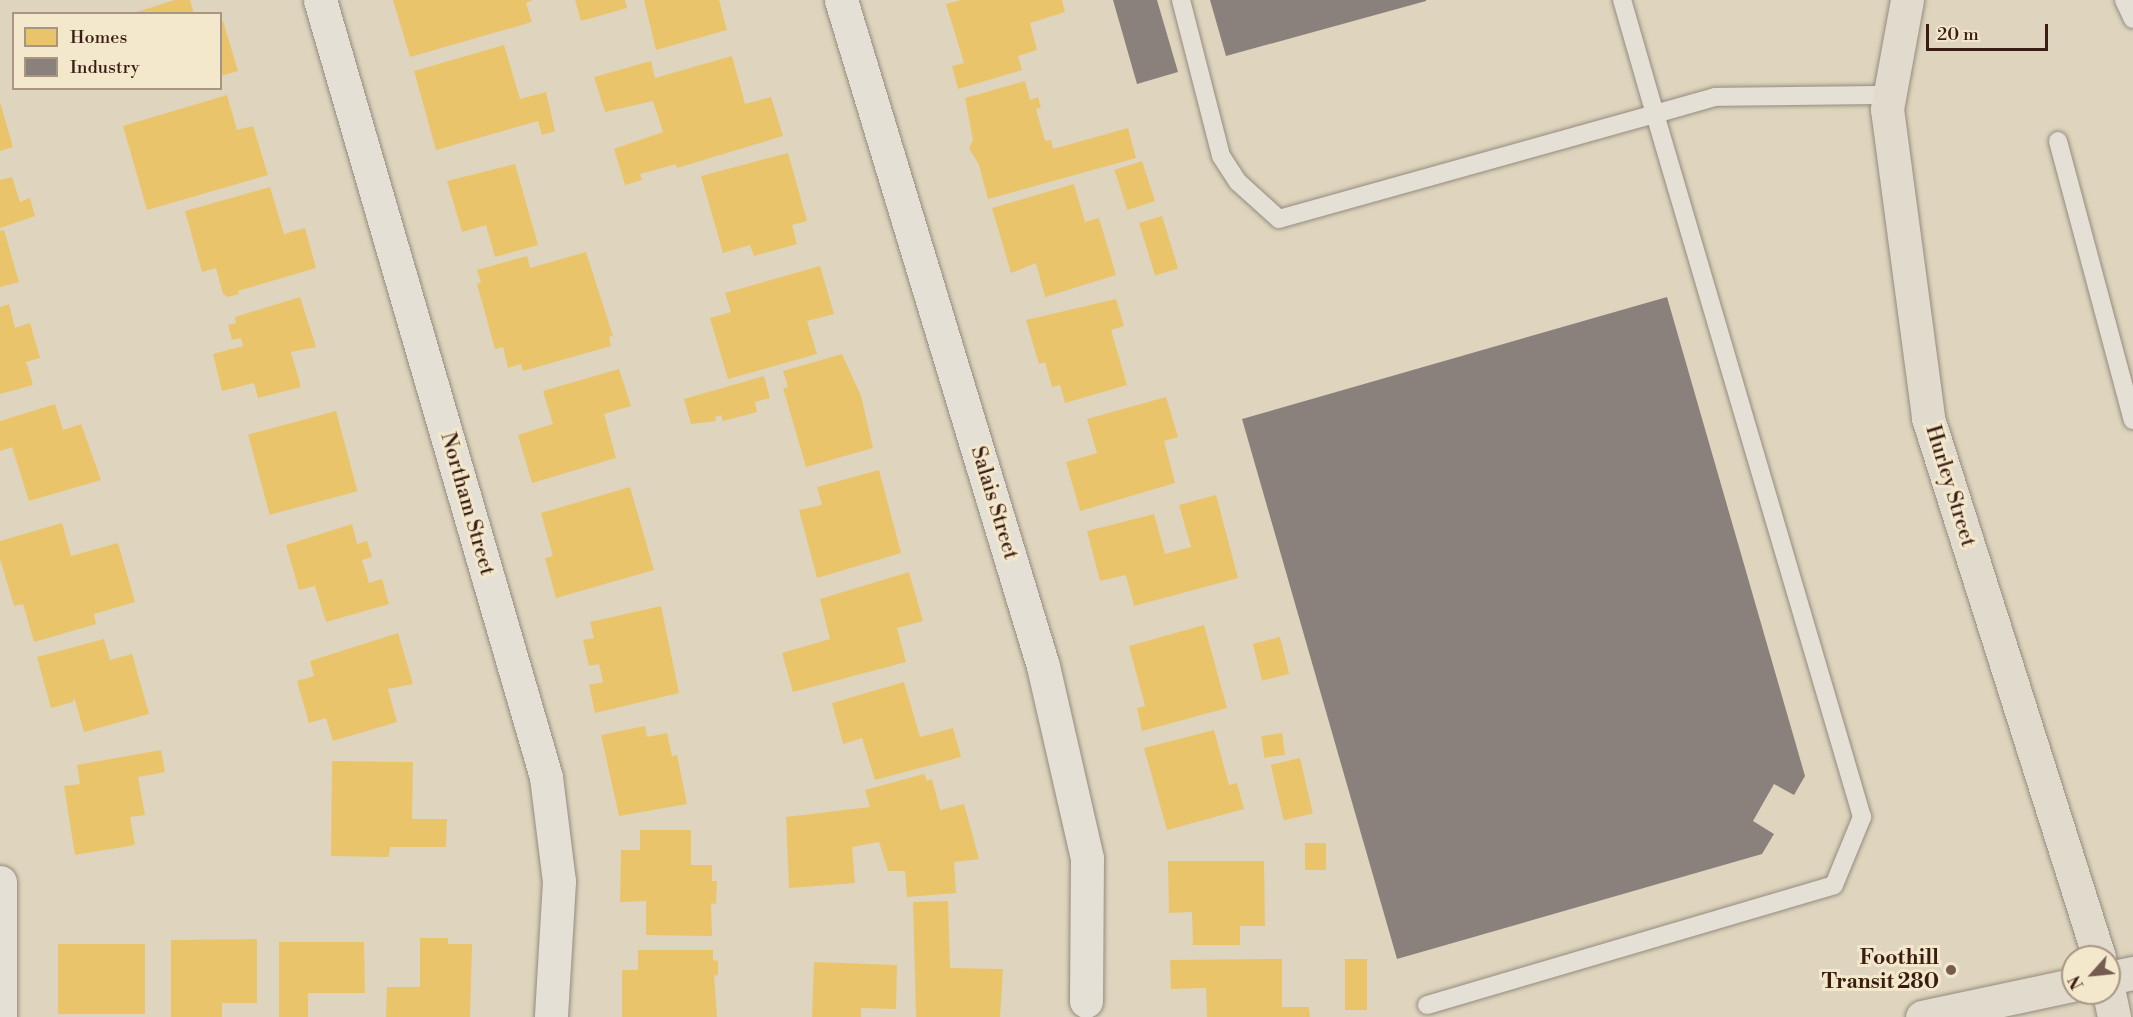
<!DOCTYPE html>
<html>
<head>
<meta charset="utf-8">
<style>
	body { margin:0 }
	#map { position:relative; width:2133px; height:1017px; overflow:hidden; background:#dfd5be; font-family:"Libre Bodoni",serif }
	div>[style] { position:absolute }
	.homes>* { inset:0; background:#e9c46a; transform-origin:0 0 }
	.industry>* { inset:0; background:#8a817c }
	.roads { filter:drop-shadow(0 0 2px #958b7e) drop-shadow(0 0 2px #958b7e) }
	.service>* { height:18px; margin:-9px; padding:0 9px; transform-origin:9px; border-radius:9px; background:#e5e0d5 }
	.minor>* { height:33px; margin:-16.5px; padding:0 16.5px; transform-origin:16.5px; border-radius:16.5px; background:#e5e0d5 }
	.tertiary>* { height:33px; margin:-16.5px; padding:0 16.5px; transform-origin:16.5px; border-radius:16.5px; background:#e5e0d5 }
	.primary>* { height:33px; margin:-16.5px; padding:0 16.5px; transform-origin:16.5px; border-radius:16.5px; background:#e1dbce }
	.dots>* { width:16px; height:16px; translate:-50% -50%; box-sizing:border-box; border:3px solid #f3e7cc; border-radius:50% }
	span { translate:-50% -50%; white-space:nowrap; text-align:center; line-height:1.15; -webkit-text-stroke:6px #f3e7cc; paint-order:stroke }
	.street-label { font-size:21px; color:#3a1d12 }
	.poi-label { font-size:21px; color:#3a1d12; font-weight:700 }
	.right { translate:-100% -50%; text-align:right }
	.legend { position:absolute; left:12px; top:12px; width:210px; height:78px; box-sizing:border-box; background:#f3e7cc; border:2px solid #a99682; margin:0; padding:8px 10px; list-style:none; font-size:18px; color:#3a1d12 }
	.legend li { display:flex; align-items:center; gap:12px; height:30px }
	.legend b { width:30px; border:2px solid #a99682 }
	.north { position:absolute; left:2061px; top:945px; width:60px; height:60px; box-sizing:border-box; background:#f3e7cc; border:2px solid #a99682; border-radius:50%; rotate:243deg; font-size:16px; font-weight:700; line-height:24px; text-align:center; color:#3a1d12 }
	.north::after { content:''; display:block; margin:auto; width:21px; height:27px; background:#745d4e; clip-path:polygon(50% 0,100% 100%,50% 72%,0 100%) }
	.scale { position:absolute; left:1926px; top:24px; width:122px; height:27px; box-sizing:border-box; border:3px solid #3a1d12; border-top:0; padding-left:8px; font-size:18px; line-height:21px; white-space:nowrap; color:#3a1d12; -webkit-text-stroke:4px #f3e7cc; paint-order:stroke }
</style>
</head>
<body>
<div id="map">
	<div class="homes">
		<i style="clip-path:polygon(175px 0,190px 0,194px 14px,130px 14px)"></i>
		<i style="clip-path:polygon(393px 0,533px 0,526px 3px,532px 22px,410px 57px)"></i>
		<i style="clip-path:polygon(575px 0,625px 0,627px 8px,581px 21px)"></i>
		<i style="clip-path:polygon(644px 0,719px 0,727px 30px,656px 50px)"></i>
		<i style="clip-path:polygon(961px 0,1062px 0,1065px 12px,1030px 23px,1037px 50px,1018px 56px,1022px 70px,958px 89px,952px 66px,964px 63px,946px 4px)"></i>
		<i style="clip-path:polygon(223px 21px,238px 71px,220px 76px,220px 22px)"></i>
		<i style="clip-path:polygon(504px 45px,520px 99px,546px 92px,555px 131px,542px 135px,538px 121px,436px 150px,414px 71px)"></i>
		<i style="clip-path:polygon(732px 56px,745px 104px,771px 97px,783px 136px,677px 168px,676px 164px,640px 174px,642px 180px,625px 185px,614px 149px,663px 132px,653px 101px,605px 112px,594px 77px,651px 61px,655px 78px)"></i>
		<i style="clip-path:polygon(1025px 81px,1030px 100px,1038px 97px,1041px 108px,1036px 109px,1045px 141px,1051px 140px,1053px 149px,1128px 128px,1136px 158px,988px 199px,979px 165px,969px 148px,973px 140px,965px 98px)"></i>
		<i style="clip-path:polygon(227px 95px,237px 130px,253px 126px,268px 175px,147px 210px,123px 126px)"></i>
		<i style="clip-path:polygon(0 102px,13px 147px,0 151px)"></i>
		<i style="clip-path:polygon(788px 153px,807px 221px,792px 225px,797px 244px,754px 256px,750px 245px,723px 253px,701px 176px)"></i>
		<i style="left:1142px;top:161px;width:42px;height:29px;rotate:72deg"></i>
		<i style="clip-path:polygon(515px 164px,538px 245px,495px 257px,486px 225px,462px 232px,447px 181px)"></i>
		<i style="clip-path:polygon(12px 177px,20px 202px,30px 198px,35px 216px,0 228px,0 180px)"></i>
		<i style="clip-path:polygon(1074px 184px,1085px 222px,1099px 218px,1116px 275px,1045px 297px,1036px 263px,1011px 273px,992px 208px)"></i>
		<i style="clip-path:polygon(270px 187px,284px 234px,305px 228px,316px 268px,238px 291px,239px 294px,228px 297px,223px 294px,216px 268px,202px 272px,185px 211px)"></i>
		<i style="left:1162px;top:216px;width:55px;height:24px;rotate:73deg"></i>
		<i style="clip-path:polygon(4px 230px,19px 282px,0 287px,0 231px)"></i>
		<i style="clip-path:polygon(586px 252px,613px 336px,609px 337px,611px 346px,523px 371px,521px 364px,508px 368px,503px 347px,495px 349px,477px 284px,481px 282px,477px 270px,527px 256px,530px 268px)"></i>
		<i style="clip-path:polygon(820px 266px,834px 314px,807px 321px,817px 354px,728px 379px,710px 318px,731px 312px,725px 293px)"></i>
		<i style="clip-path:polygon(300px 297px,316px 347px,291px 352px,301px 387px,258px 398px,254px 383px,222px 391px,213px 354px,243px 346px,241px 338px,232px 340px,228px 325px,236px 323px,235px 317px)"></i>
		<i style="clip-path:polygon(1116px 299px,1124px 326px,1111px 330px,1127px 385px,1065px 403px,1060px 385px,1052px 387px,1045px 362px,1039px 364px,1026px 320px)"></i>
		<i style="clip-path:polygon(9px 304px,15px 328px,30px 323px,40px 358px,26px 362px,33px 385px,0 394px,0 307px)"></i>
		<i style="clip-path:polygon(842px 354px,861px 396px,873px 448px,806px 467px,783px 388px,788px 387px,783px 371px)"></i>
		<i style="clip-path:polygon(619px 369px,631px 406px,604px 414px,616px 458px,532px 483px,518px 435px,553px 424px,543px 391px)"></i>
		<i style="clip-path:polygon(764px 376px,770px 398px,755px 402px,757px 412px,723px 421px,721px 415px,715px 417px,716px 421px,691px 424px,684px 399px)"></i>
		<i style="clip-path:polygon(1166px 397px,1178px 437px,1164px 441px,1175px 483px,1080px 511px,1066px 462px,1097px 453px,1087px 419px)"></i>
		<i style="clip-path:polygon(55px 404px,63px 430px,81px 424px,101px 480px,29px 501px,12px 447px,0 451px,0 421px)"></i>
		<i style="left:336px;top:411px;width:83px;height:91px;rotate:75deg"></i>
		<i style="clip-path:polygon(879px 470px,901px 553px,817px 578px,799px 510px,822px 505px,817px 487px)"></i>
		<i style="clip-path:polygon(630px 487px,654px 570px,556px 598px,545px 558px,553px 556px,541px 513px)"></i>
		<i style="clip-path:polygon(1216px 495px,1238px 578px,1134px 606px,1126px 575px,1100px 581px,1087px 531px,1154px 514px,1165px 554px,1191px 547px,1179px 505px)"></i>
		<i style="clip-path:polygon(62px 523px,71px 556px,118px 543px,135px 602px,94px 614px,96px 624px,34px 642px,23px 604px,14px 606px,0 559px,0 541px)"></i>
		<i style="clip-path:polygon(352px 524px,357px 544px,367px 541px,372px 557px,362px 560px,369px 583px,382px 579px,389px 604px,326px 622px,315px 586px,299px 590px,286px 545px)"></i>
		<i style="clip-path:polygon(909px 572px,923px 621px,897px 628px,906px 662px,793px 692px,782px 653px,830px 639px,820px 599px)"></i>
		<i style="clip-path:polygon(661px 606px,679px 693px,595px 713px,589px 685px,603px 682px,599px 664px,589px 666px,583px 640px,594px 638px,590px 622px)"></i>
		<i style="clip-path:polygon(1204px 625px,1227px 708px,1142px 731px,1137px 708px,1145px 706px,1129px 646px)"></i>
		<i style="clip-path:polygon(398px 633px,413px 684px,388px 689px,397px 722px,333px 741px,326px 718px,309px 723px,297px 681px,314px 676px,310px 661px)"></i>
		<i style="left:1280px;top:637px;width:38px;height:28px;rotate:76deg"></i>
		<i style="clip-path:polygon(104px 639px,110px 660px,132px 654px,149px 714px,84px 732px,74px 697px,73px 702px,51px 708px,37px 657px)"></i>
		<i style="clip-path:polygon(904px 682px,920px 737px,953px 728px,961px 757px,875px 780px,862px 738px,843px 744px,832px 703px)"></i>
		<i style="clip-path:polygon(645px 726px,647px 737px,667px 733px,672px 756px,677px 755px,687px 804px,619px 816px,601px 735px)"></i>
		<i style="clip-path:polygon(1214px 730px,1229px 785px,1237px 783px,1244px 809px,1167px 830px,1144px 748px)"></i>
		<i style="left:1282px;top:733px;width:22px;height:21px;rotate:82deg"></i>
		<i style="clip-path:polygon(161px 750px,165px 772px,138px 777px,145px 815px,130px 817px,135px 845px,75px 855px,64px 786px,80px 784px,77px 765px)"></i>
		<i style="left:1300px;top:758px;width:57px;height:30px;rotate:77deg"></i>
		<i style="clip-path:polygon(332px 761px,413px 762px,412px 819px,447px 819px,446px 847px,390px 847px,389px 857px,331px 856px)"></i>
		<i style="clip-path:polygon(924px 774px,927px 781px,932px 779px,940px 810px,964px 804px,979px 859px,954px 862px,956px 893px,907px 897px,905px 871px,888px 871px,879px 842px,852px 847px,855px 883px,789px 888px,786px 817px,870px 807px,865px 790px)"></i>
		<i style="clip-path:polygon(640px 830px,691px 830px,691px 865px,712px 865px,712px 881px,717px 881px,716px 904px,711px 903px,712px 936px,646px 935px,646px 901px,620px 902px,621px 850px,640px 850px)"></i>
		<i style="left:1326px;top:843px;width:27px;height:21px;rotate:90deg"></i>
		<i style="clip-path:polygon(1168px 861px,1264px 861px,1265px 926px,1240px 926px,1240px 945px,1193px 945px,1192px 912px,1169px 913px)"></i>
		<i style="clip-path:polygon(948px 901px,950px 968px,1003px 969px,1000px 1017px,916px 1017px,913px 902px)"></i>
		<i style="clip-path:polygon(420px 938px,448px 938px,448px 944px,472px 944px,470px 1017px,386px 1017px,387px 987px,420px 987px)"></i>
		<i style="clip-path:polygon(257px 939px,257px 1003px,222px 1003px,222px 1017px,171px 1017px,171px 940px)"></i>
		<i style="clip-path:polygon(279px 942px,364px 942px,365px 993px,308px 993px,308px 1017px,279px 1017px)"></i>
		<i style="left:58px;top:944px;width:87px;height:70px"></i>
		<i style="clip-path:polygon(638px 950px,713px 950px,713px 960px,718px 961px,718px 976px,714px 975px,717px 1017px,622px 1017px,622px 970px,638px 970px)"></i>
		<i style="clip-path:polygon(1282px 959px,1282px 1007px,1309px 1007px,1310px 1017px,1207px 1017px,1206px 988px,1171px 989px,1170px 960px)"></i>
		<i style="left:1345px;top:959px;width:22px;height:51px"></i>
		<i style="clip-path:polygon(814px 962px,897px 965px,896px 1009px,861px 1008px,861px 1017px,812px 1017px)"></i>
	</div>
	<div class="industry">
		<i style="clip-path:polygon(1113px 0,1157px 0,1178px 72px,1137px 84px)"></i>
		<i style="clip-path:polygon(1210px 0,1426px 0,1426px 1px,1226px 56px)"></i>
		<i style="clip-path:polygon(1667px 297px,1805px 776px,1794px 795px,1774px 784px,1753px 821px,1774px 834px,1762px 854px,1397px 959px,1242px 419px)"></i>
	</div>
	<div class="roads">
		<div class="service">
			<i style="left:1181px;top:0;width:161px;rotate:75.6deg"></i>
			<i style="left:1221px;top:156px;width:31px;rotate:57deg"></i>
			<i style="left:1238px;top:182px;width:55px;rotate:42.1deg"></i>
			<i style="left:1279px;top:219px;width:390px;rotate:-15.6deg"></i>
			<i style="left:1655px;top:114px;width:119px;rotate:-106.1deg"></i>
			<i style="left:2124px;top:0;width:21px;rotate:65deg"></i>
			<i style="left:2058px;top:141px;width:289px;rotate:75deg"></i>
			<i style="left:1427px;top:1005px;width:424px;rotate:-16.4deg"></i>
			<i style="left:1834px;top:885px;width:74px;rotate:-67.6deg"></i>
			<i style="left:1862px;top:817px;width:733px;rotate:-106.41deg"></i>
			<i style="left:1655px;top:114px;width:62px;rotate:-15.8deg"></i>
			<i style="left:1715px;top:97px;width:175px;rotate:-0.7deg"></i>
		</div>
		<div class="minor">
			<i style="left:320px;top:0;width:809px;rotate:73.78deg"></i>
			<i style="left:546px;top:777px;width:105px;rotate:82.9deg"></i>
			<i style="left:559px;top:881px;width:136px;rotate:93.4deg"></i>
			<i style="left:0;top:882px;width:135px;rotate:90deg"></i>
		</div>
		<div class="tertiary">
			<i style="left:841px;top:0;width:696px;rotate:73.13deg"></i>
			<i style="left:1043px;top:666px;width:197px;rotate:77.1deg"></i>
			<i style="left:1087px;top:858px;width:143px;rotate:90.4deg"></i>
		</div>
		<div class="primary">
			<i style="left:1907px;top:0;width:111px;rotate:100.4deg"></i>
			<i style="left:1887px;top:109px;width:312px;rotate:82.4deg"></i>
			<i style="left:1928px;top:418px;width:565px;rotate:72.4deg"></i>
			<i style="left:2109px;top:978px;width:25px;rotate:-12deg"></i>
			<i style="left:2109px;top:993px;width:25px;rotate:78deg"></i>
			<i style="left:1922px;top:1017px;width:154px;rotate:-12deg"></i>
		</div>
	</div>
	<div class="dots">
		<i style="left:1951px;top:970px;background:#745d4e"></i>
	</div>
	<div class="street-label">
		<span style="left:1950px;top:486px;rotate:73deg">Hurley Street</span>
		<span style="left:994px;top:503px;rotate:73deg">Salais Street</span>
		<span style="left:467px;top:504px;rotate:74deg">Northam Street</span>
	</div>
	<div class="poi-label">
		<span class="right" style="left:1939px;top:970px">Foothill<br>Transit 280</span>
	</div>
	<ul class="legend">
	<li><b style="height:16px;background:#e9c46a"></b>Homes</li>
	<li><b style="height:16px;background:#8a817c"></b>Industry</li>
	</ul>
	<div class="north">N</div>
	<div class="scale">20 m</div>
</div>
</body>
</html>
